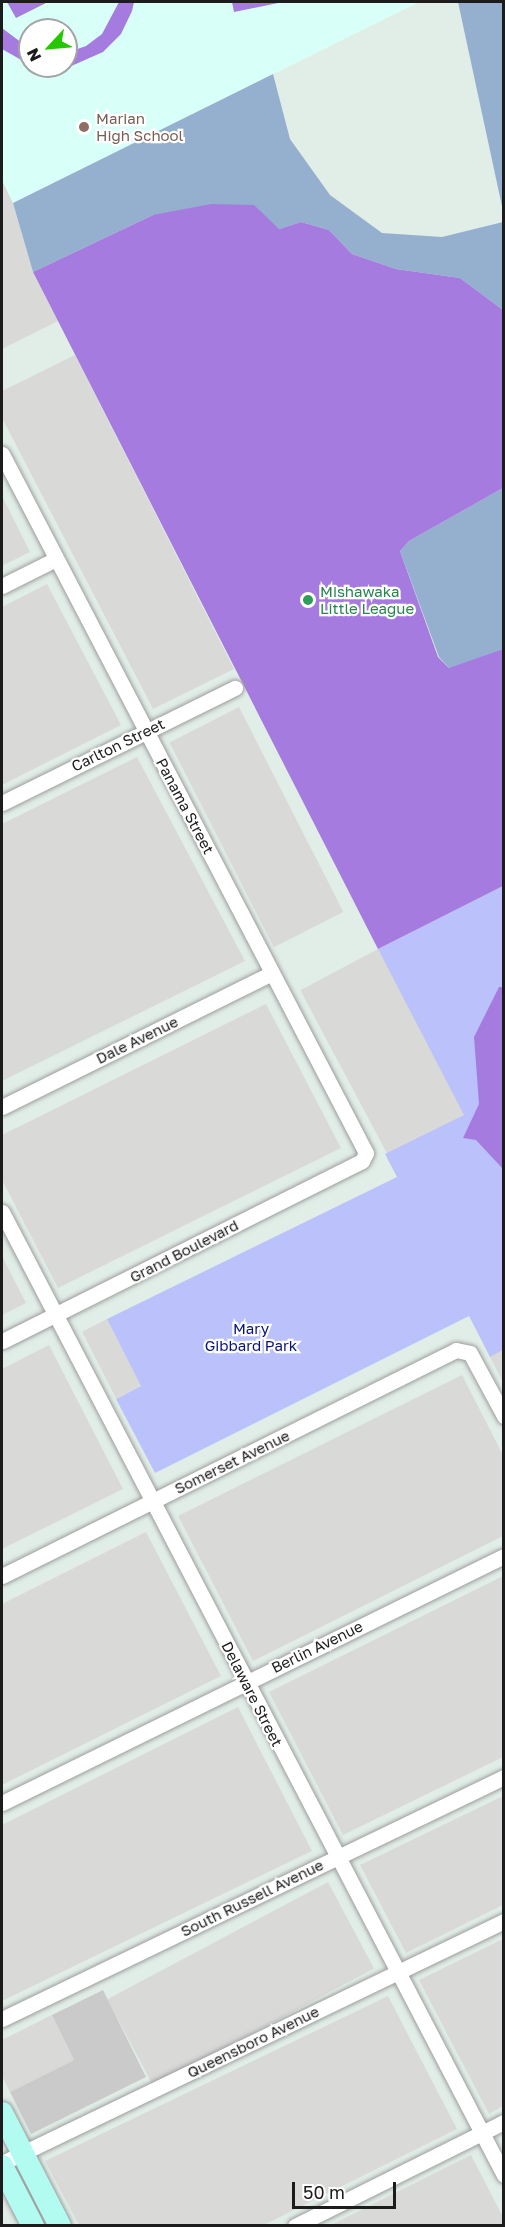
<!DOCTYPE html>
<html>
<head>
<meta charset="utf-8">
<style>
	body { margin:0 }
	#map { position:relative; width:505px; height:2227px; overflow:hidden; background:#e1eee7; font-family:"Golos Text",sans-serif }
	div>[style] { position:absolute }
	.residential>* { inset:0; background:#d9dad8; transform-origin:0 0 }
	.education>* { inset:0; background:#d8fff8 }
	.religious>* { inset:0; background:#cacaca }
	.forest>* { inset:0; background:#94b0ce }
	.park>* { inset:0; background:#bac1fb }
	.pitch>* { inset:0; background:#a67be0 }
	.roads { filter:drop-shadow(0 0 2px #9d9d9d) drop-shadow(0 0 2px #9d9d9d) }
	.street>* { height:15px; margin:-7.5px; padding:0 7.5px; transform-origin:7.5px; border-radius:7.5px; background:#fff }
	.secondary>* { height:22px; margin:-11px; padding:0 11px; transform-origin:11px; border-radius:11px; background:#b1fbf1 }
	.dots>* { width:16px; height:16px; translate:-50% -50%; box-sizing:border-box; border:3px solid #fff; border-radius:50% }
	span { translate:-50% -50%; white-space:nowrap; text-align:center; line-height:1.15; -webkit-text-stroke:4.5px #fff; paint-order:stroke }
	.education-label { font-size:15px; color:#785e54 }
	.left { translate:0 -50%; text-align:left }
	.leisure-label { font-size:15px; color:#27864d }
	.street-label { font-size:15px; color:#1c1c1c }
	.park-label { font-size:15px; color:#08137b }
	.frame { position:absolute; inset:0; border:3px solid #1c1c1c; pointer-events:none }
	.north { position:absolute; left:18px; top:18px; width:60px; height:60px; box-sizing:border-box; background:#fff; border:2px solid #a4a4a4; border-radius:50%; rotate:244deg; font-size:16px; font-weight:700; line-height:24px; text-align:center; color:#1c1c1c }
	.north::after { content:''; display:block; margin:auto; width:21px; height:27px; background:#25c700; clip-path:polygon(50% 0,100% 100%,50% 72%,0 100%) }
	.scale { position:absolute; left:292px; top:2182px; width:104px; height:27px; box-sizing:border-box; border:3px solid #1c1c1c; border-top:0; padding-left:8px; font-size:18px; line-height:21px; white-space:nowrap; color:#1c1c1c; -webkit-text-stroke:4px #fff; paint-order:stroke }
</style>
</head>
<body>
<div id="map">
	<div class="residential">
		<i style="clip-path:polygon(2px 180px,13px 203px,33px 272px,58px 321px,2px 349px)"></i>
		<i style="clip-path:polygon(75px 355px,234px 669px,153px 709px,2px 418px,2px 391px)"></i>
		<i style="clip-path:polygon(2px 496px,30px 552px,2px 566px)"></i>
		<i style="clip-path:polygon(47px 584px,121px 725px,2px 785px,2px 607px)"></i>
		<i style="left:239px;top:707px;width:230px;height:78px;rotate:63deg"></i>
		<i style="clip-path:polygon(137px 757px,245px 961px,2px 1081px,2px 824px)"></i>
		<i style="left:378px;top:949px;width:187px;height:88px;rotate:62deg"></i>
		<i style="clip-path:polygon(266px 1004px,341px 1148px,58px 1288px,2px 1180px,2px 1135px)"></i>
		<i style="clip-path:polygon(2px 1256px,26px 1303px,2px 1315px)"></i>
		<i style="left:107px;top:1319px;width:75px;height:28px;rotate:63deg"></i>
		<i style="clip-path:polygon(49px 1345px,123px 1489px,2px 1549px,2px 1369px)"></i>
		<i style="clip-path:polygon(503px 1350px,503px 1382px,490px 1357px)"></i>
		<i style="clip-path:polygon(462px 1375px,503px 1455px,503px 1536px,253px 1661px,178px 1516px)"></i>
		<i style="clip-path:polygon(146px 1532px,221px 1676px,2px 1785px,2px 1604px)"></i>
		<i style="clip-path:polygon(503px 1576px,503px 1757px,343px 1835px,269px 1692px)"></i>
		<i style="clip-path:polygon(238px 1707px,312px 1851px,2px 2001px,2px 1825px)"></i>
		<i style="clip-path:polygon(503px 1796px,503px 1905px,406px 1953px,360px 1865px)"></i>
		<i style="left:328px;top:1882px;width:98px;height:250px;rotate:62deg"></i>
		<i style="clip-path:polygon(503px 1939px,503px 2106px,489px 2114px,419px 1980px)"></i>
		<i style="clip-path:polygon(388px 1996px,457px 2129px,264px 2225px,79px 2225px,45px 2161px)"></i>
		<i style="clip-path:polygon(52px 2015px,74px 2060px,10px 2092px,2px 2076px,2px 2040px)"></i>
		<i style="clip-path:polygon(471px 2155px,503px 2217px,503px 2225px,331px 2225px)"></i>
	</div>
	<div class="education">
		<i style="clip-path:polygon(evenodd,2px 2px,419px 2px,13px 203px,2px 180px,2px 2px,30px 30px,66px 30px,66px 66px,30px 66px,30px 30px)"></i>
	</div>
	<div class="religious">
		<i style="clip-path:polygon(103px 1990px,146px 2077px,31px 2134px,10px 2092px,74px 2060px,52px 2015px)"></i>
	</div>
	<div class="forest">
		<i style="clip-path:polygon(458px 2px,503px 2px,503px 211px)"></i>
		<i style="clip-path:polygon(273px 74px,290px 139px,330px 195px,382px 233px,442px 237px,503px 222px,503px 310px,460px 278px,396px 269px,352px 254px,329px 230px,301px 222px,279px 229px,153px 215px,33px 272px,13px 203px)"></i>
		<i style="clip-path:polygon(503px 488px,503px 649px,450px 669px,439px 657px,400px 551px,409px 541px)"></i>
	</div>
	<div class="park">
		<i style="clip-path:polygon(503px 886px,503px 1350px,490px 1357px,469px 1316px,155px 1473px,116px 1399px,141px 1386px,107px 1319px,397px 1177px,385px 1154px,464px 1115px,378px 949px)"></i>
	</div>
	<div class="pitch">
		<i style="clip-path:polygon(7px 2px,48px 2px,16px 18px)"></i>
		<i style="clip-path:polygon(119px 2px,134px 2px,132px 11px,121px 34px,103px 52px,69px 67px,35px 66px,66px 66px,66px 53px,86px 46px,102px 34px)"></i>
		<i style="clip-path:polygon(232px 2px,283px 2px,234px 12px)"></i>
		<i style="clip-path:polygon(2px 28px,30px 49px,30px 65px,2px 49px)"></i>
		<i style="clip-path:polygon(211px 204px,254px 205px,279px 229px,301px 222px,329px 230px,352px 254px,396px 269px,460px 278px,503px 310px,503px 488px,409px 541px,400px 551px,438px 657px,449px 668px,503px 649px,503px 886px,378px 949px,33px 272px,153px 215px)"></i>
		<i style="clip-path:polygon(499px 987px,504px 987px,503px 1169px,476px 1140px,463px 1138px,479px 1104px,474px 1037px)"></i>
	</div>
	<div class="roads">
		<div class="street">
			<i style="left:2px;top:454px;width:788px;rotate:62.49deg"></i>
			<i style="left:366px;top:1153px;width:9px;rotate:117deg"></i>
			<i style="left:362px;top:1161px;width:402px;rotate:153.4deg"></i>
			<i style="left:2px;top:586px;width:60px;rotate:-26.6deg"></i>
			<i style="left:2px;top:803px;width:260px;rotate:-26.3deg"></i>
			<i style="left:2px;top:1107px;width:301px;rotate:-26.4deg"></i>
			<i style="left:2px;top:1212px;width:1086px;rotate:62.47deg"></i>
			<i style="left:2px;top:1576px;width:507px;rotate:-26.46deg"></i>
			<i style="left:456px;top:1350px;width:14px;rotate:12deg"></i>
			<i style="left:470px;top:1353px;width:72px;rotate:61.6deg"></i>
			<i style="left:2px;top:1803px;width:559px;rotate:-26.2deg"></i>
			<i style="left:2px;top:2019px;width:557px;rotate:-25.74deg"></i>
			<i style="left:2px;top:2163px;width:557px;rotate:-25.74deg"></i>
			<i style="left:295px;top:2226px;width:233px;rotate:-26.5deg"></i>
		</div>
		<div class="secondary">
			<i style="left:2px;top:2113px;width:127px;rotate:62.8deg"></i>
			<i style="left:2px;top:2166px;width:68px;rotate:62.7deg"></i>
		</div>
	</div>
	<div class="dots">
		<i style="left:84px;top:127px;background:#8d6e63"></i>
		<i style="left:308px;top:600px;background:#2e9e5b"></i>
	</div>
	<div class="education-label">
		<span class="left" style="left:96px;top:127px">Marian<br>High School</span>
	</div>
	<div class="leisure-label">
		<span class="left" style="left:320px;top:600px">Mishawaka<br>Little League</span>
	</div>
	<div class="street-label">
		<span style="left:118px;top:745px;rotate:-26deg">Carlton Street</span>
		<span style="left:185px;top:806px;rotate:62deg">Panama Street</span>
		<span style="left:137px;top:1040px;rotate:-26deg">Dale Avenue</span>
		<span style="left:184px;top:1251px;rotate:-27deg">Grand Boulevard</span>
		<span style="left:232px;top:1462px;rotate:-26deg">Somerset Avenue</span>
		<span style="left:317px;top:1647px;rotate:-26deg">Berlin Avenue</span>
		<span style="left:252px;top:1694px;rotate:63deg">Delaware Street</span>
		<span style="left:252px;top:1898px;rotate:-26deg">South Russell Avenue</span>
		<span style="left:253px;top:2042px;rotate:-26deg">Queensboro Avenue</span>
	</div>
	<div class="park-label">
		<span style="left:251px;top:1337px">Mary<br>Gibbard Park</span>
	</div>
	<div class="frame"></div>
	<div class="north">N</div>
	<div class="scale">50 m</div>
</div>
</body>
</html>
